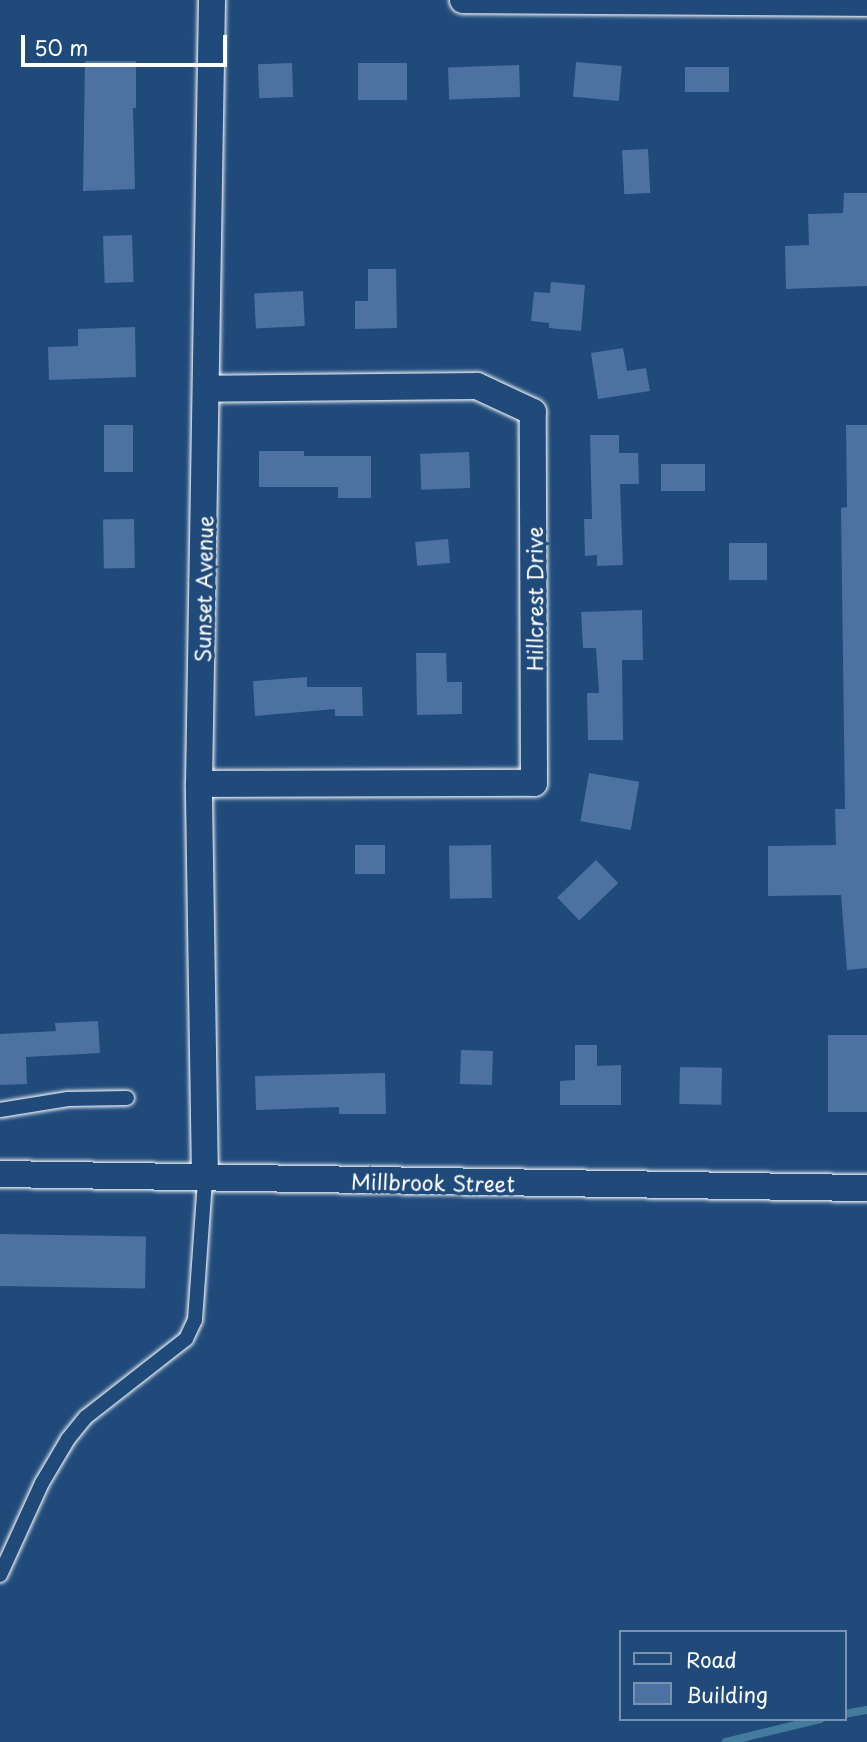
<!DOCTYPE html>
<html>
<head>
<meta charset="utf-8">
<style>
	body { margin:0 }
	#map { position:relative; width:867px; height:1742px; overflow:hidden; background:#1f4a7a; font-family:"Playpen Sans",sans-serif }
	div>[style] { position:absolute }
	.stream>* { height:8px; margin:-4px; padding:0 4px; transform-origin:4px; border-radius:4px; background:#437b9f }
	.building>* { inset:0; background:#4d71a0; transform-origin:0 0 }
	.roads { filter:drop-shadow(0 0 2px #fff) drop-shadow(0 0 2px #fff) }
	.lane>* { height:14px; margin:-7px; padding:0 7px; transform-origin:7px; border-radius:7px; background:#1f4a7a }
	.street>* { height:26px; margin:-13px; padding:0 13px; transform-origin:13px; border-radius:13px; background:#1f4a7a }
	span { translate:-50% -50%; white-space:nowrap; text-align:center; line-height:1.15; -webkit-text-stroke:7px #1f4a7a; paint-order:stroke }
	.street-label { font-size:21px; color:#fff }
	.legend { position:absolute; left:619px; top:1630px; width:228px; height:91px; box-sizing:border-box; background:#1f4a7a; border:2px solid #7992af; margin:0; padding:9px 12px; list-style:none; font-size:21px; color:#fff }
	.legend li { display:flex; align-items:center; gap:14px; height:35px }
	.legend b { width:35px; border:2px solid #7992af }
	.scale { position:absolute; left:21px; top:35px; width:206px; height:32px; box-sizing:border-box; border:4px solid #fff; border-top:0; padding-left:9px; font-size:21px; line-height:24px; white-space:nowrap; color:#fff; -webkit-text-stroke:5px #1f4a7a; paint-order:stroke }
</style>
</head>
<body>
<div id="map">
	<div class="stream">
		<i style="left:844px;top:1714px;width:23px;rotate:-10deg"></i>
		<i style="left:726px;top:1742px;width:97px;rotate:-13.7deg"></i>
	</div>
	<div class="building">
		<i style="clip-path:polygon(85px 61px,136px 61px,136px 108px,133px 108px,135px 189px,83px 191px)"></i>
		<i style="left:576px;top:62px;width:46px;height:35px;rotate:5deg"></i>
		<i style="left:292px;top:63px;width:34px;height:34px;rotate:88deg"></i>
		<i style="left:358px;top:63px;width:49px;height:37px"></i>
		<i style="left:519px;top:65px;width:32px;height:71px;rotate:88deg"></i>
		<i style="left:685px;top:67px;width:44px;height:25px"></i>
		<i style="left:648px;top:149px;width:44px;height:26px;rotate:87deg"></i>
		<i style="clip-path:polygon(844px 193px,867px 193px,867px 286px,786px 289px,785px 246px,809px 245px,808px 214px,843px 213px)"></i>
		<i style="left:132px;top:235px;width:47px;height:29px;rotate:88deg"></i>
		<i style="clip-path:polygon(368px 269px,396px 269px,397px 328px,355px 329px,355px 301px,368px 301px)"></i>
		<i style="clip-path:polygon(551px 282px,585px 285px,581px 331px,549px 328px,549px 323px,531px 321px,534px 292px,550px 293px)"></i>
		<i style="left:303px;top:291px;width:35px;height:49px;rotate:87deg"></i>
		<i style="clip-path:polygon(135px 327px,136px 377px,49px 380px,48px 347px,78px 346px,78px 329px)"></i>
		<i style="clip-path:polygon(623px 348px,627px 371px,646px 368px,650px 391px,598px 399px,591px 353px)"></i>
		<i style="left:104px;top:425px;width:29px;height:47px"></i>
		<i style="clip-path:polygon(846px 425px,867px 425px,867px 968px,847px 970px,841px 895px,768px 896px,768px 846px,836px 845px,835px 809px,845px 809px,841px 508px,847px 507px)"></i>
		<i style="clip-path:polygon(590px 435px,619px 435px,619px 453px,638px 453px,639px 484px,620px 484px,623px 565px,597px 566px,597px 555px,585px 556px,584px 519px,592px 519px)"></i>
		<i style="clip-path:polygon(259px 451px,304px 451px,304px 456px,371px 456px,371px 498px,338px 498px,338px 487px,259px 487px)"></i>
		<i style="left:469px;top:452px;width:36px;height:49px;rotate:88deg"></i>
		<i style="left:705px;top:464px;width:27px;height:44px;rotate:90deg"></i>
		<i style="left:134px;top:519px;width:49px;height:31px;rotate:89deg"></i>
		<i style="left:448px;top:539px;width:24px;height:33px;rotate:85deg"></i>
		<i style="left:729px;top:543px;width:38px;height:37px"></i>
		<i style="clip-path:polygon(642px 610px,643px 660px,622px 660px,623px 740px,588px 740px,587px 693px,599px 693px,596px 648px,583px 648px,581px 612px)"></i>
		<i style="clip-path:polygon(416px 653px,446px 653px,447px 682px,462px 682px,462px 714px,417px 715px)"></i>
		<i style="clip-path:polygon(307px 677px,307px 687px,362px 687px,363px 716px,335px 716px,335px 709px,255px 716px,253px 681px)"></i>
		<i style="left:589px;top:773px;width:51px;height:49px;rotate:10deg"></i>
		<i style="left:355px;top:845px;width:30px;height:29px"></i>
		<i style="left:491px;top:845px;width:53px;height:42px;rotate:89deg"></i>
		<i style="left:596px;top:860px;width:32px;height:54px;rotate:46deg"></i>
		<i style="clip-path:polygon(98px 1021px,100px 1053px,26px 1057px,27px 1084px,0 1085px,0 1034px,56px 1031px,55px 1023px)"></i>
		<i style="left:867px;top:1035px;width:77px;height:39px;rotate:90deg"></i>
		<i style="clip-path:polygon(575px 1045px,597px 1045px,597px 1066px,621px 1065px,621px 1105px,560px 1105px,560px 1081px,575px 1080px)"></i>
		<i style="left:461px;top:1050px;width:32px;height:34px;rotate:2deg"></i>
		<i style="left:680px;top:1067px;width:42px;height:37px;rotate:1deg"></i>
		<i style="clip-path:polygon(385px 1073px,386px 1114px,339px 1114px,339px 1107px,256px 1110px,255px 1076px)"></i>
		<i style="left:0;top:1234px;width:146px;height:52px;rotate:1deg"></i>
	</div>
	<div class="roads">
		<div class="lane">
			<i style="left:0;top:1110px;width:69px;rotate:-9.2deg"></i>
			<i style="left:68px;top:1099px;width:59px;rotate:-1deg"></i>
			<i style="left:0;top:1575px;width:101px;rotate:-65.5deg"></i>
			<i style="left:42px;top:1483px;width:51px;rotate:-59.4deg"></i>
			<i style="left:68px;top:1439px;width:28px;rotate:-51deg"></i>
			<i style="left:86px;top:1417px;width:127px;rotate:-38deg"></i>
			<i style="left:186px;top:1339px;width:21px;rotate:-65deg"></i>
			<i style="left:195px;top:1320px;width:141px;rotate:-85.9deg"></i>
		</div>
		<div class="street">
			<i style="left:463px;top:0;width:404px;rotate:0.4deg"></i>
			<i style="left:199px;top:784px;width:335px;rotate:-0.2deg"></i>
			<i style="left:534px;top:783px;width:371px;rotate:-90.2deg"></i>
			<i style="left:533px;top:412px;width:62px;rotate:-155.1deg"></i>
			<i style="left:477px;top:386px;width:270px;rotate:179.4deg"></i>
			<i style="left:0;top:1174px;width:867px;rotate:0.93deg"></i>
			<i style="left:205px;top:1179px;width:395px;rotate:-90.9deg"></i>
			<i style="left:199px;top:784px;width:784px;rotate:-89.05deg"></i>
		</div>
	</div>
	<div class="street-label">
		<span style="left:203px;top:589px;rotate:-89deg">Sunset Avenue</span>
		<span style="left:534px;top:599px;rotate:-90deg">Hillcrest Drive</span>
		<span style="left:433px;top:1182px;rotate:1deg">Millbrook Street</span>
	</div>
	<ul class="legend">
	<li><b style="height:9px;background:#1f4a7a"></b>Road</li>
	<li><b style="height:19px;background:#4d71a0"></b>Building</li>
	</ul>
	<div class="scale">50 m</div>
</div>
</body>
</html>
